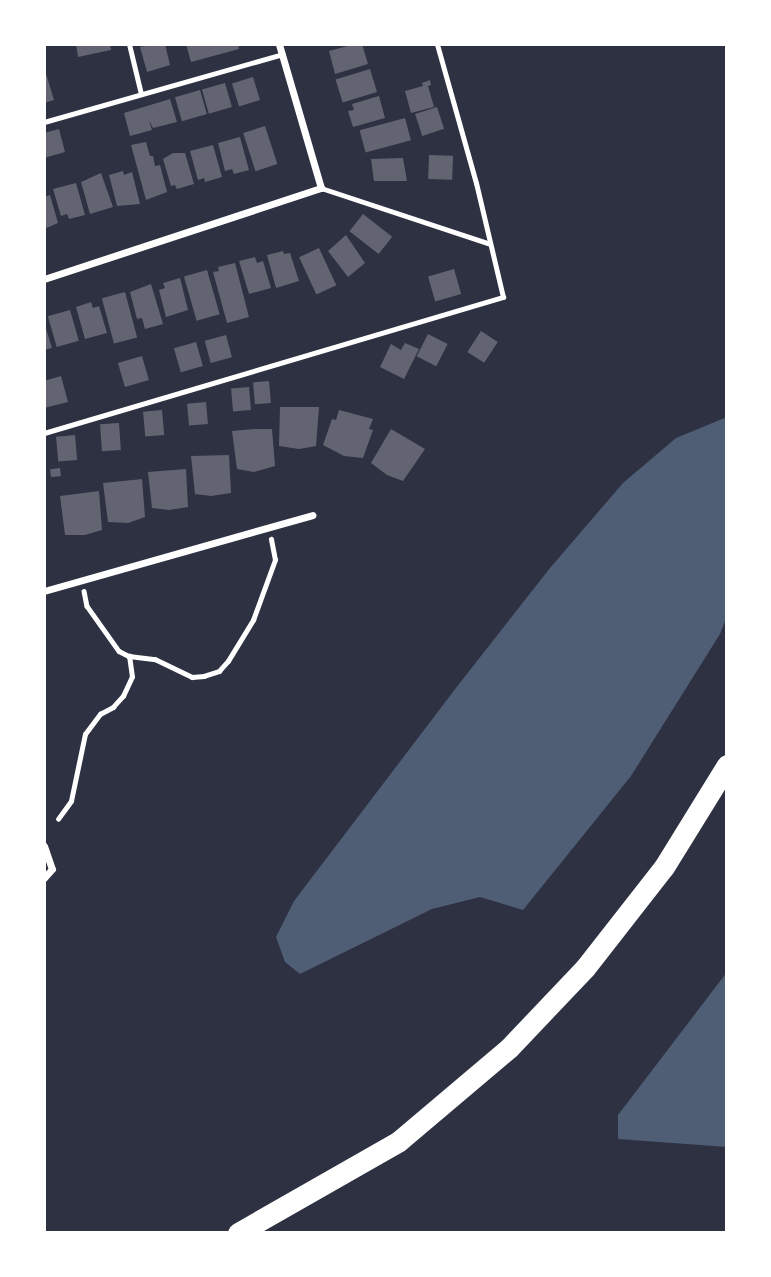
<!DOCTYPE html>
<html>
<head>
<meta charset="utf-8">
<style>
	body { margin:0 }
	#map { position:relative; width:771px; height:1277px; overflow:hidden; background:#2d3142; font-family:Signika,sans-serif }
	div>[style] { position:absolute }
	.water>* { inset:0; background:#4f5d75 }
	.building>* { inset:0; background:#626471; transform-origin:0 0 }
	.path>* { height:4.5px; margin:-2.25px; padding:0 2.25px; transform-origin:2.25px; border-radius:2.25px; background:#fff }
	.service>* { height:5px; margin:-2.5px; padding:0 2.5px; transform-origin:2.5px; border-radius:2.5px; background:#fff }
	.minor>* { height:7px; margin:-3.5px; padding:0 3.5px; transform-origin:3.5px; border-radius:3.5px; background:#fff }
	.motorway>* { height:21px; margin:-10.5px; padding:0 10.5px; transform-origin:10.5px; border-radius:10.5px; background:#fff }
	span { translate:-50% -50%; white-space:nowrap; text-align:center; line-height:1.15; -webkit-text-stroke:7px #fff; paint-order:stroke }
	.frame { position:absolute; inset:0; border:46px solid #fff; pointer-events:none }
</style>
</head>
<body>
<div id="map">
	<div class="water">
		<i style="clip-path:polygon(727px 417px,727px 616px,720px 634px,631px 776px,523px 910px,480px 897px,432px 909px,300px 974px,285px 962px,276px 937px,294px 901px,459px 684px,550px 568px,623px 483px,676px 438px)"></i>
		<i style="clip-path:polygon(727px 972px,727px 1147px,618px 1139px,618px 1115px)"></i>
	</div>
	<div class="building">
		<i style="clip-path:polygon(76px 44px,110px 44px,111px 50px,78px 57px)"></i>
		<i style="clip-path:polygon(154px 44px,165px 44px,170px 65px,147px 72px,140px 47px)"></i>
		<i style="clip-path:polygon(186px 44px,238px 44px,239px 49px,191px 62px)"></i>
		<i style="clip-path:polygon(355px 44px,362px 44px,368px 64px,335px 74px,329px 51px)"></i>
		<i style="clip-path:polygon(44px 67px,54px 100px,44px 103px)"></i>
		<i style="left:370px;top:69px;width:24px;height:36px;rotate:73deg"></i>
		<i style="left:253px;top:77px;width:24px;height:22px;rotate:73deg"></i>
		<i style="clip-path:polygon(430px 80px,431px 85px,428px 86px,434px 107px,411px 113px,405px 91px,423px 86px,422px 83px)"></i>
		<i style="left:225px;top:83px;width:25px;height:24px;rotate:74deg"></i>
		<i style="left:200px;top:90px;width:25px;height:26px;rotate:74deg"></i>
		<i style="clip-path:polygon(379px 96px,385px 118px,353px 127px,348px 111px,354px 110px,352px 104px)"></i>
		<i style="clip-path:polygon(170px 99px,177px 122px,153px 128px,149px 120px,152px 130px,130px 136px,124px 113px)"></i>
		<i style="left:437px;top:107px;width:23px;height:23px;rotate:72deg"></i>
		<i style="left:405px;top:118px;width:23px;height:47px;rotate:75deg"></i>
		<i style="left:265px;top:126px;width:40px;height:23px;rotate:72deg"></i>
		<i style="clip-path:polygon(59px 129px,65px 152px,44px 158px,44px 133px)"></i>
		<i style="clip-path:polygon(240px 137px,249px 170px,234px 174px,232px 169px,225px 171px,218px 143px)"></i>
		<i style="clip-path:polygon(146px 142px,150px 156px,153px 156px,155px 166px,160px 165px,167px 192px,146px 200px,131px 145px)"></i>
		<i style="clip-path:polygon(213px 145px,222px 177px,205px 182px,204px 178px,198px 180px,190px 151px)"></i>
		<i style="clip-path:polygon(173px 153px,185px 153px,194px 184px,177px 189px,175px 185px,171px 186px,163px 159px)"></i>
		<i style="left:429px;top:155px;width:24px;height:24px;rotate:2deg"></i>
		<i style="clip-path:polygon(403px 158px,407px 181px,374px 181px,371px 159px)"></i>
		<i style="clip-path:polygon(123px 171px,124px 175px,132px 172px,140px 204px,117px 206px,109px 175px)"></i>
		<i style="clip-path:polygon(101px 173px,113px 207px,90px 214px,81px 182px)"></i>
		<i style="clip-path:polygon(76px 183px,85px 215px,69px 219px,67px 214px,61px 216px,53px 189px)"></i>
		<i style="clip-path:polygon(50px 195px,58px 223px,44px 229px,44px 197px)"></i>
		<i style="left:363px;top:214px;width:37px;height:22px;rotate:38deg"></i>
		<i style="clip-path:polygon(346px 235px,365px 263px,348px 277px,328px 251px)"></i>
		<i style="left:319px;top:248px;width:41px;height:22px;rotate:65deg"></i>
		<i style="clip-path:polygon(283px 251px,284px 254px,290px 253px,299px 281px,276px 288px,267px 255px)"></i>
		<i style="clip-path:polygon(255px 257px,257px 263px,263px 261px,271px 288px,249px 294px,239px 261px)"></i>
		<i style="clip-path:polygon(235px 263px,249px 317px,227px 323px,213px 272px,219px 271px,218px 267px)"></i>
		<i style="left:454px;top:269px;width:26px;height:27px;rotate:74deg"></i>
		<i style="left:207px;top:270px;width:46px;height:24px;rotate:74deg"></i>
		<i style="clip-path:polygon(180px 278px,188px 310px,166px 317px,159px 290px,165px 288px,163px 283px)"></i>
		<i style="clip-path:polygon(151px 284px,163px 324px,145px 329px,142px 318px,137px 319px,130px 292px)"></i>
		<i style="left:125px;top:292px;width:47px;height:24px;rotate:75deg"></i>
		<i style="clip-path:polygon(91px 302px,93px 308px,99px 306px,107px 333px,85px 339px,76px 307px)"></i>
		<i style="left:70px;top:310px;width:32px;height:23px;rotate:74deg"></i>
		<i style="clip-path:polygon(44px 322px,52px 348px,44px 350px)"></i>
		<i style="left:481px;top:331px;width:20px;height:25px;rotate:33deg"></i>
		<i style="left:428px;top:334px;width:22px;height:25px;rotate:27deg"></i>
		<i style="left:226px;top:335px;width:23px;height:22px;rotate:75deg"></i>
		<i style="left:196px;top:342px;width:25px;height:23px;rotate:74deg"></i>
		<i style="clip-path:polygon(405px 343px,419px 349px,404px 379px,380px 367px,391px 344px,401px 350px)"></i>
		<i style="left:142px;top:356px;width:25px;height:25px;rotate:74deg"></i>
		<i style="clip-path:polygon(61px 376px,68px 402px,44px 408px,44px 381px)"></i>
		<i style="left:269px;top:381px;width:22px;height:16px;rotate:85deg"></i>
		<i style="left:249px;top:387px;width:23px;height:18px;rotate:85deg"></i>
		<i style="left:206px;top:402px;width:22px;height:19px;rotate:85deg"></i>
		<i style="clip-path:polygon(280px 407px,319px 407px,316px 446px,299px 449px,279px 446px)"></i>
		<i style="left:162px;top:410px;width:25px;height:19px;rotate:85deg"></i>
		<i style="clip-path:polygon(339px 410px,373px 419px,369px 429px,373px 430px,363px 458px,344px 456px,323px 445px,332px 419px,336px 420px)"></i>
		<i style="left:119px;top:423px;width:27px;height:19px;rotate:86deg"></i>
		<i style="clip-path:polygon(254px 429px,272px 429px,275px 466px,254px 472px,237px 469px,232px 431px)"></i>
		<i style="clip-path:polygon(391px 429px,425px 449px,403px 481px,387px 475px,371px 463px)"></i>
		<i style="left:75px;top:435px;width:25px;height:19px;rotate:85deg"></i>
		<i style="clip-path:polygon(229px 455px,231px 493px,211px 496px,195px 494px,191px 456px)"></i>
		<i style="left:60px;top:468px;width:8px;height:10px;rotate:83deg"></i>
		<i style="clip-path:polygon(186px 469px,188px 507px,169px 510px,152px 508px,148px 472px)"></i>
		<i style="clip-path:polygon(142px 479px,145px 517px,128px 523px,108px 522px,103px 483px)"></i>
		<i style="clip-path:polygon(99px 491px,102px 530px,85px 535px,65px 535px,60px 496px)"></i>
	</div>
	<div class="path">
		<i style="left:84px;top:591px;width:15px;rotate:79deg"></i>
		<i style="left:87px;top:606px;width:55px;rotate:54.6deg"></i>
		<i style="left:119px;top:651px;width:11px;rotate:27deg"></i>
		<i style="left:129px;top:656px;width:26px;rotate:7deg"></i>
		<i style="left:155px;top:659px;width:41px;rotate:25.9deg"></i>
		<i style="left:192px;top:677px;width:12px;rotate:-5deg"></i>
		<i style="left:204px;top:676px;width:16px;rotate:-18deg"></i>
		<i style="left:219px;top:671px;width:13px;rotate:-48deg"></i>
		<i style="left:228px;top:661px;width:48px;rotate:-58.6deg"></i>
		<i style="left:253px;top:620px;width:64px;rotate:-69.9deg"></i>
		<i style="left:275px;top:560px;width:21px;rotate:-101deg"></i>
		<i style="left:58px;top:819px;width:22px;rotate:-54deg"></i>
		<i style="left:71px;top:801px;width:68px;rotate:-78.2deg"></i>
		<i style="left:85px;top:734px;width:25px;rotate:-53deg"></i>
		<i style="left:100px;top:714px;width:15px;rotate:-28deg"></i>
		<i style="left:113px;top:707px;width:15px;rotate:-48deg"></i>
		<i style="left:123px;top:696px;width:21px;rotate:-65deg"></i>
		<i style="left:132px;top:677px;width:21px;rotate:-98deg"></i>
	</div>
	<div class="service">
		<i style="left:129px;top:44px;width:51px;rotate:76.5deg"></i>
		<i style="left:44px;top:122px;width:248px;rotate:-15.9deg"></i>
		<i style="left:321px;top:188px;width:178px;rotate:18.3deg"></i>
		<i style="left:44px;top:433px;width:479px;rotate:-16.5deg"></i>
		<i style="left:503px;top:297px;width:117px;rotate:-103.3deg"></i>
		<i style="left:476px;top:183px;width:144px;rotate:-105.7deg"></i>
	</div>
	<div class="minor">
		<i style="left:44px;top:279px;width:292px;rotate:-18.2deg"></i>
		<i style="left:321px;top:188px;width:150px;rotate:-106.3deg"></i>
		<i style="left:44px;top:591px;width:279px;rotate:-15.8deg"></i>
		<i style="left:44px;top:846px;width:24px;rotate:71deg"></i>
		<i style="left:52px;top:869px;width:12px;rotate:132deg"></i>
	</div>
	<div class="motorway">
		<i style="left:238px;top:1233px;width:185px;rotate:-29.7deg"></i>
		<i style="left:399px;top:1141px;width:144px;rotate:-40.2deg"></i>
		<i style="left:509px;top:1048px;width:110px;rotate:-46.5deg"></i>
		<i style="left:585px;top:968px;width:128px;rotate:-52deg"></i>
		<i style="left:664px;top:867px;width:120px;rotate:-58.3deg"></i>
	</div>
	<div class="frame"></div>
</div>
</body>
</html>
